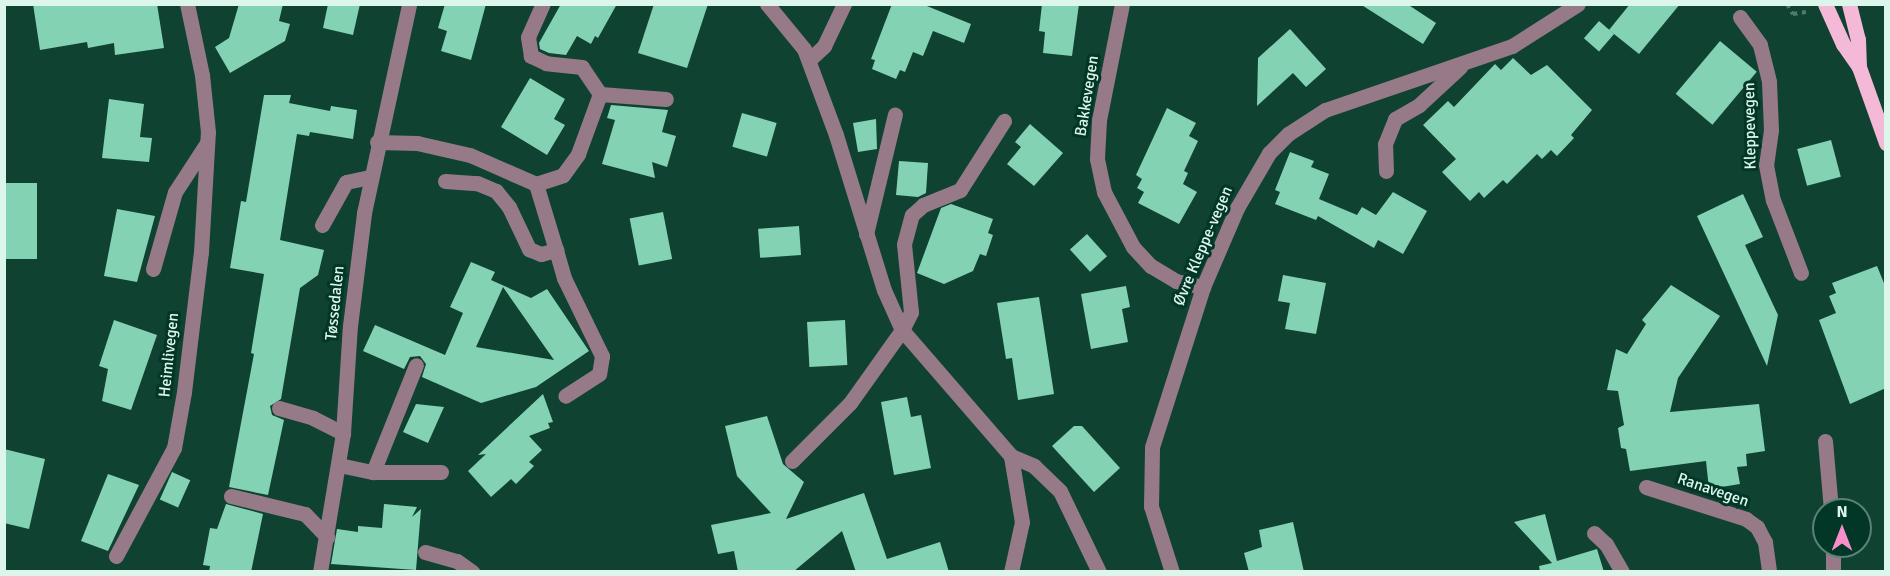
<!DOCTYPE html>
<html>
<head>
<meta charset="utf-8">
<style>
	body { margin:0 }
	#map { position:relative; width:1890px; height:576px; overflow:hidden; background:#104232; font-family:Signika,sans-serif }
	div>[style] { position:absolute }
	.building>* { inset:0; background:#83d2b4; transform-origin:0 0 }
	.path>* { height:4px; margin-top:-2px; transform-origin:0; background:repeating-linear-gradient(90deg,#507a6c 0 4.5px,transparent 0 9px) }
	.minor>* { height:15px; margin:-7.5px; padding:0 7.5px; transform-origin:7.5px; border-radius:7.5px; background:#967a88 }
	.major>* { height:15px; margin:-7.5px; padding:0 7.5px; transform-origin:7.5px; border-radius:7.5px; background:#f4b9d7 }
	span { translate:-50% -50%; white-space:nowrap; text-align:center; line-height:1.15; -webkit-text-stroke:6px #023728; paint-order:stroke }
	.street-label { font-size:16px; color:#ddf6eb }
	.frame { position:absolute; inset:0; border:6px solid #ddf6eb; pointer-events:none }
	.north { position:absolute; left:1812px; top:498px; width:60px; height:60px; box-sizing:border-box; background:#023728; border:2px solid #5a8376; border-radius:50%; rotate:0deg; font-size:16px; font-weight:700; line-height:24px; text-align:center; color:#ddf6eb }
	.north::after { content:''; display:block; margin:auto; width:21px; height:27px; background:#f98fc8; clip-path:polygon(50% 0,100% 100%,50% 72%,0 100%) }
</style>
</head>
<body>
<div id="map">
	<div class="building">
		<i style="clip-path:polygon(33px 4px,157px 4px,164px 48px,115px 55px,114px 43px,88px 48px,87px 42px,40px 50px)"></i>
		<i style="clip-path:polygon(239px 4px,283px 4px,279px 21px,290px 24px,285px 41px,230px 73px,215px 47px,229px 38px)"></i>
		<i style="clip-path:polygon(328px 4px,360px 4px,353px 35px,323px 28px)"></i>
		<i style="clip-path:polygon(445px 4px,486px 4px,471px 60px,441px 51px,447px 31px,438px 28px)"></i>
		<i style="clip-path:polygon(561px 4px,617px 4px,598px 38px,595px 36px,591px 44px,577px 36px,566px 55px,549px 53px,540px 49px,539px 43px)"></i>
		<i style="clip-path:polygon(654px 4px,708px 4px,687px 68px,638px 53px)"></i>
		<i style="clip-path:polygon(892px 4px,922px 4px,971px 24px,964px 43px,933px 31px,923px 56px,913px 52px,905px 72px,900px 70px,896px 79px,872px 69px,875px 60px,871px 59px)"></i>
		<i style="clip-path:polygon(1042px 4px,1079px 4px,1072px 56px,1043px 53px,1045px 32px,1039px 31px)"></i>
		<i style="clip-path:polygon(1360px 4px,1407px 4px,1436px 23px,1423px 44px)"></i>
		<i style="clip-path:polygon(1630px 4px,1680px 4px,1639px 54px,1609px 30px)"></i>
		<i style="left:1599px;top:21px;width:20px;height:23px;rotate:41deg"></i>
		<i style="clip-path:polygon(1290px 29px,1326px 69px,1306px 87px,1293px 73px,1257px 106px,1258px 58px)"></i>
		<i style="left:1720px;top:41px;width:48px;height:69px;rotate:40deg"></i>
		<i style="clip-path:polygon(1513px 58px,1531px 75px,1547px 65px,1592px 110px,1571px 135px,1574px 138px,1557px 156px,1551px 150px,1542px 159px,1537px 154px,1507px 184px,1503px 180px,1484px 198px,1479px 192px,1470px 201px,1442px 172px,1456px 159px,1423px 125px,1448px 101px,1454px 107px,1495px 64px,1501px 70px)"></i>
		<i style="clip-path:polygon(530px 78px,565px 99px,554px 119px,565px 125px,547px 155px,501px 127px)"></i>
		<i style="clip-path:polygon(264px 95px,291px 95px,289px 103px,330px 111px,331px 106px,357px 110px,353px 139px,310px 132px,309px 136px,297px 134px,280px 240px,324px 250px,318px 275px,300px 288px,281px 399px,270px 406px,272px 415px,284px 420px,268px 495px,229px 487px,254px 354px,251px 353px,264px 274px,230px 268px,241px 201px,246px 202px)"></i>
		<i style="clip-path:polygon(109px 99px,144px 104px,140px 137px,152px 138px,149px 162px,102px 158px)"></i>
		<i style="clip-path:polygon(611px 105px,668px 110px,662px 132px,676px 136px,667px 167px,652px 162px,655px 178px,602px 164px,615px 120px,607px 118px)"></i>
		<i style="clip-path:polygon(1167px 108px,1196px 123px,1189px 136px,1198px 141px,1184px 171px,1188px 173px,1183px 184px,1197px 192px,1179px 224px,1138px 203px,1144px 192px,1137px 188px,1142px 179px,1136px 175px)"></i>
		<i style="left:742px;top:113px;width:36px;height:35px;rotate:16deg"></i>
		<i style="clip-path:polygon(876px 119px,877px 149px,858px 152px,853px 123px)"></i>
		<i style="clip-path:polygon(1030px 124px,1063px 153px,1034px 186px,1007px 164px,1021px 147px,1015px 142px)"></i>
		<i style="left:1831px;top:140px;width:38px;height:35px;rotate:75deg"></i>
		<i style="clip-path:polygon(1290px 152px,1314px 161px,1311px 167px,1329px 174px,1319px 199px,1357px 215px,1362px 207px,1376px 215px,1393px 192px,1427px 211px,1403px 254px,1378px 240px,1374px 248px,1318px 216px,1316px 220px,1275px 204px,1280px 192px,1275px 190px)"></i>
		<i style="clip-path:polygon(899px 161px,928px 163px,926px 193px,918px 197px,896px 195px)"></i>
		<i style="left:4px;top:183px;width:33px;height:76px"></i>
		<i style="clip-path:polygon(1743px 194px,1763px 237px,1745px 245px,1778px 315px,1767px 366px,1697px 216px)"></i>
		<i style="clip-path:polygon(951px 204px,993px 219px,988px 233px,993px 235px,986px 256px,980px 254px,973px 271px,944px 284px,917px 273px,941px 208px)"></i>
		<i style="clip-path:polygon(117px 209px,155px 216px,137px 282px,104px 276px)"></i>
		<i style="left:663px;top:212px;width:48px;height:34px;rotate:79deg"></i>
		<i style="left:799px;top:226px;width:29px;height:41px;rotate:86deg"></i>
		<i style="left:1087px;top:234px;width:30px;height:23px;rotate:48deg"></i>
		<i style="clip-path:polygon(evenodd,471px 262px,495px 272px,491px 280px,531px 298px,547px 289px,589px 351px,536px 387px,481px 403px,422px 377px,426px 364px,420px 356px,410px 357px,404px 369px,363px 351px,375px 325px,445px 355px,463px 313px,450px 307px,471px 262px,503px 287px,554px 360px,476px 347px,503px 287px)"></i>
		<i style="clip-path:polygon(1877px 266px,1886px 288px,1886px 388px,1850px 404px,1819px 320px,1836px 313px,1829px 296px,1836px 293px,1832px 283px)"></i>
		<i style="clip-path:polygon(1283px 275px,1326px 283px,1316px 334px,1285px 329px,1290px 303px,1278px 301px)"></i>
		<i style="clip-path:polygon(1671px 285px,1720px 316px,1678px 378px,1670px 412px,1759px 404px,1765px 451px,1746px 454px,1747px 466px,1737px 467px,1740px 484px,1709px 489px,1706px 461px,1630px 471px,1626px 449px,1621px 448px,1618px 428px,1624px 425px,1618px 391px,1607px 390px,1616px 349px,1627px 354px,1646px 324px,1642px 320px)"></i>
		<i style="clip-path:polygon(1126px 286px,1130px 307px,1122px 309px,1128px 342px,1091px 349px,1081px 294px)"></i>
		<i style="clip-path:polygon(1039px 297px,1054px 394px,1018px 400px,1012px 358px,1006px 359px,997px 303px)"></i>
		<i style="clip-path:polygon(114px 320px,157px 335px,131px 410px,102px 401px,108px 369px,99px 366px)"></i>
		<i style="left:845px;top:320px;width:45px;height:38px;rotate:87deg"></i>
		<i style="clip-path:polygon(543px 394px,553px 422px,548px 423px,550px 428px,529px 436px,542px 450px,529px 462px,534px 466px,516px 484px,511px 479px,491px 497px,468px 471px,486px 454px,478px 455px)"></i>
		<i style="clip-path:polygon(907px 397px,911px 417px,921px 415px,931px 468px,894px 475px,881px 402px)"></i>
		<i style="clip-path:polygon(416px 404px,444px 407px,428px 443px,403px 432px)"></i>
		<i style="clip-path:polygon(767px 416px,783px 464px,804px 482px,786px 519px,864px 493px,887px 559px,940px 542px,949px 572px,856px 572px,842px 531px,793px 572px,738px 572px,734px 551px,718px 554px,711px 525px,771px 513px,737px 476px,725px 426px)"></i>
		<i style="clip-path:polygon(1074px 426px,1082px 426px,1120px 468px,1094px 492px,1052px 446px)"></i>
		<i style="clip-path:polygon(4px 449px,45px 459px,29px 529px,4px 523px)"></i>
		<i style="left:172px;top:472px;width:20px;height:30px;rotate:24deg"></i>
		<i style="clip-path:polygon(108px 474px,139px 485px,108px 551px,81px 541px)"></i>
		<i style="clip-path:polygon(226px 504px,263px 514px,251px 572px,209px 572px,210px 566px,203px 565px,210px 528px,217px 529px)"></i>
		<i style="clip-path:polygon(384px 504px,417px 507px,412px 517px,421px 509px,416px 570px,331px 564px,337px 529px,358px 532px,358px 526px,382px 528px)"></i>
		<i style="clip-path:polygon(1545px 514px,1557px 561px,1597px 549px,1604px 572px,1540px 572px,1539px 566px,1552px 563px,1514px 522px)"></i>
		<i style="clip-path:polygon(1293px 522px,1304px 572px,1249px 572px,1244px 553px,1262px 547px,1259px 530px)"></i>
	</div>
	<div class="path">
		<i style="left:1787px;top:4px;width:12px;rotate:59deg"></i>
		<i style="left:1793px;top:14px;width:13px;rotate:-9deg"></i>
	</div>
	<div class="minor">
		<i style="left:767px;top:4px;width:58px;rotate:50.6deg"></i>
		<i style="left:804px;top:49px;width:92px;rotate:69.6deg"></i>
		<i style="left:836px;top:135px;width:162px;rotate:72.8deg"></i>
		<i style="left:884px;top:290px;width:44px;rotate:65.8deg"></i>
		<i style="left:902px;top:330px;width:167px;rotate:49.1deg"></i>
		<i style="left:1011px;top:456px;width:25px;rotate:23deg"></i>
		<i style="left:1034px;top:466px;width:36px;rotate:44deg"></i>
		<i style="left:1060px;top:491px;width:90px;rotate:64.3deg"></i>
		<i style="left:1122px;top:4px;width:118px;rotate:101.2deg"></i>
		<i style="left:1099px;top:120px;width:39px;rotate:93deg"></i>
		<i style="left:1097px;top:159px;width:34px;rotate:78deg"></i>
		<i style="left:1104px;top:192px;width:62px;rotate:62.2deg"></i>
		<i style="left:1133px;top:247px;width:26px;rotate:47deg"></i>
		<i style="left:1151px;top:266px;width:29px;rotate:31deg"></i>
		<i style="left:1176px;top:281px;width:28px;rotate:13deg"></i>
		<i style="left:1740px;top:17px;width:34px;rotate:54deg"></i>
		<i style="left:1760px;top:45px;width:38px;rotate:76deg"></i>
		<i style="left:1769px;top:82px;width:48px;rotate:87.6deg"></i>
		<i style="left:1771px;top:130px;width:35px;rotate:98deg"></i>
		<i style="left:1766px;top:165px;width:36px;rotate:79deg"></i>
		<i style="left:1773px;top:200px;width:78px;rotate:69deg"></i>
		<i style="left:809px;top:60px;width:21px;rotate:-43deg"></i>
		<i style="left:824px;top:46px;width:47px;rotate:-64.5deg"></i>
		<i style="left:600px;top:94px;width:66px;rotate:4.3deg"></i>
		<i style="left:377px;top:142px;width:40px;rotate:1.4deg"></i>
		<i style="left:417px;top:143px;width:54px;rotate:12.8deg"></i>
		<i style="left:470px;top:155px;width:72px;rotate:23.7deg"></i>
		<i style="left:536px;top:184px;width:28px;rotate:-18deg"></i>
		<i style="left:563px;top:175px;width:26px;rotate:-54deg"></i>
		<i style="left:578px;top:154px;width:64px;rotate:-69.9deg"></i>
		<i style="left:600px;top:94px;width:32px;rotate:-124deg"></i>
		<i style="left:582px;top:67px;width:36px;rotate:-174deg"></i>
		<i style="left:546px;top:63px;width:17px;rotate:-155deg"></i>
		<i style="left:531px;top:56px;width:19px;rotate:-99deg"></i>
		<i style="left:528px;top:37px;width:36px;rotate:-66deg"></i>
		<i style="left:1386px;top:171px;width:27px;rotate:-92deg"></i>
		<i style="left:1385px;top:144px;width:27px;rotate:-68deg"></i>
		<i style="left:1395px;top:119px;width:28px;rotate:-30deg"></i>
		<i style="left:1419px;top:105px;width:56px;rotate:-42.8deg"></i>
		<i style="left:445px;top:181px;width:32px;rotate:4deg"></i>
		<i style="left:477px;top:183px;width:21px;rotate:23deg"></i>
		<i style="left:496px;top:191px;width:21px;rotate:51deg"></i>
		<i style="left:509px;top:207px;width:47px;rotate:64.5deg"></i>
		<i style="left:529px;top:249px;width:13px;rotate:23deg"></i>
		<i style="left:541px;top:254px;width:16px;rotate:-15deg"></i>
		<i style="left:556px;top:250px;width:69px;rotate:-106.9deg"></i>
		<i style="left:322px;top:225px;width:49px;rotate:-60.8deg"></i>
		<i style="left:346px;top:182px;width:25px;rotate:-12deg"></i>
		<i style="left:866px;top:234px;width:123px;rotate:-76.4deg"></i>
		<i style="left:556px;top:250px;width:29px;rotate:74deg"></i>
		<i style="left:564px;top:278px;width:87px;rotate:64deg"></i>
		<i style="left:602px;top:356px;width:18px;rotate:99deg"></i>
		<i style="left:599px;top:374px;width:40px;rotate:147.1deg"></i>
		<i style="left:153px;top:269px;width:80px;rotate:-74.1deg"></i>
		<i style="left:175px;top:192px;width:59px;rotate:-56.9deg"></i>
		<i style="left:279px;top:408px;width:35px;rotate:16deg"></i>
		<i style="left:313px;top:418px;width:34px;rotate:27deg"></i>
		<i style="left:1825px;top:441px;width:69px;rotate:85deg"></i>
		<i style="left:792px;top:461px;width:82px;rotate:-45deg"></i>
		<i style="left:850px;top:403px;width:90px;rotate:-54.5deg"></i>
		<i style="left:902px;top:330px;width:20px;rotate:-63deg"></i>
		<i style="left:911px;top:312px;width:68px;rotate:-95.9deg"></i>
		<i style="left:904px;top:244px;width:30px;rotate:-75deg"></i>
		<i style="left:912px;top:215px;width:15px;rotate:-42deg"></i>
		<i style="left:923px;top:205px;width:40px;rotate:-22deg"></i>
		<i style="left:960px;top:190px;width:82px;rotate:-57.5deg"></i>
		<i style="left:339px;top:465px;width:35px;rotate:12deg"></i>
		<i style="left:373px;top:472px;width:68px"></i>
		<i style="left:373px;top:472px;width:115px;rotate:-68.1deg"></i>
		<i style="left:1646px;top:487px;width:105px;rotate:17.7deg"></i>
		<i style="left:1746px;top:519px;width:14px;rotate:36deg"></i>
		<i style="left:1757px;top:527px;width:17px;rotate:62deg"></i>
		<i style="left:1765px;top:542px;width:30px;rotate:82deg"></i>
		<i style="left:231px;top:496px;width:76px;rotate:13.7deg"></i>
		<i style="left:305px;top:514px;width:32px;rotate:46deg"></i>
		<i style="left:1594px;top:533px;width:16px;rotate:43deg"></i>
		<i style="left:1606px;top:544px;width:32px;rotate:60deg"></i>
		<i style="left:425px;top:552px;width:33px;rotate:16deg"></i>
		<i style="left:457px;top:561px;width:19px;rotate:36deg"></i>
		<i style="left:116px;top:556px;width:123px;rotate:-61.8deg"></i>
		<i style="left:174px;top:448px;width:57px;rotate:-79.9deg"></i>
		<i style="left:184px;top:392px;width:141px;rotate:-83.1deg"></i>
		<i style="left:201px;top:252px;width:120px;rotate:-86.7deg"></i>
		<i style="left:208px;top:132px;width:57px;rotate:-96deg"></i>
		<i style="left:202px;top:75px;width:73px;rotate:-101.9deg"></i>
		<i style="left:320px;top:572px;width:141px;rotate:-80.6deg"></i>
		<i style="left:343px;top:433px;width:107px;rotate:-86.3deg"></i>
		<i style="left:350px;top:326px;width:114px;rotate:-82.9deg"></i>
		<i style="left:364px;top:213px;width:214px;rotate:-77.8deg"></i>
		<i style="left:1011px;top:572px;width:51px;rotate:-77.6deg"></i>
		<i style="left:1022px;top:522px;width:67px;rotate:-99.5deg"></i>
		<i style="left:1172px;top:572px;width:69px;rotate:-107.7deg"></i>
		<i style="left:1151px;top:506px;width:59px;rotate:-89deg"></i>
		<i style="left:1152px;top:447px;width:168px;rotate:-72.3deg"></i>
		<i style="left:1203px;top:287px;width:86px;rotate:-66.7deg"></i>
		<i style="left:1237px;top:208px;width:64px;rotate:-59.8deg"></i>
		<i style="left:1269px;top:153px;width:27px;rotate:-45deg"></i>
		<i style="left:1288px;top:134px;width:44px;rotate:-33deg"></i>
		<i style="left:1325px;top:110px;width:198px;rotate:-18.9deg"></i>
		<i style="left:1512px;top:46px;width:78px;rotate:-32.5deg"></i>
		<i style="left:1833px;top:572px;width:26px;rotate:-90deg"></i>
	</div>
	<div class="major">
		<i style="left:1825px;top:4px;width:44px;rotate:65.8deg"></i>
		<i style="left:1843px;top:44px;width:28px;rotate:55deg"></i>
		<i style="left:1859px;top:67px;width:81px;rotate:70.4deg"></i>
		<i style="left:1849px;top:4px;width:36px;rotate:76deg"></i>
		<i style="left:1858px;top:39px;width:28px;rotate:88deg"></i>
	</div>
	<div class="street-label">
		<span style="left:1087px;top:96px;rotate:-81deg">Bakkevegen</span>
		<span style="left:1750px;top:126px;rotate:-91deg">Kleppevegen</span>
		<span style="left:1203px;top:246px;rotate:-67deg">Øvre Kleppe-vegen</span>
		<span style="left:335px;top:303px;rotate:-84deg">Tøssedalen</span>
		<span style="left:169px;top:355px;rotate:-84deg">Heimlivegen</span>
		<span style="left:1713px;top:490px;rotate:19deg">Ranavegen</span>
	</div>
	<div class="frame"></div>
	<div class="north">N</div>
</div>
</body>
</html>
